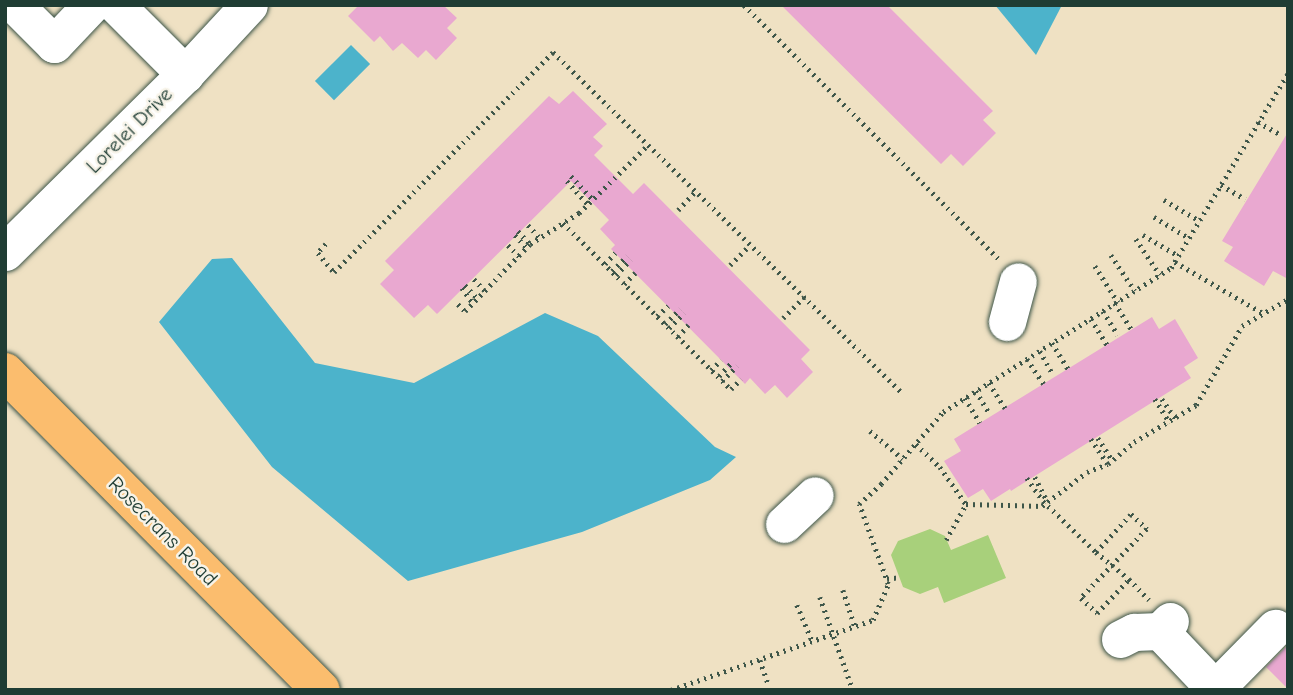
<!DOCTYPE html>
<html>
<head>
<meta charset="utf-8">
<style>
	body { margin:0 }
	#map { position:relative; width:1293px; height:695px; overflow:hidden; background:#efe1c3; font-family:"Comic Neue",sans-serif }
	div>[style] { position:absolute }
	.green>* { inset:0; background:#a8d07b }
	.water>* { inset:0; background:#4cb3cb; transform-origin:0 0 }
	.building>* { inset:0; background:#e9a8d0 }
	.path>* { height:4.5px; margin-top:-2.25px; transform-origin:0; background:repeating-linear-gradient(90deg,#3e5649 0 2px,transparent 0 7px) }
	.roads { filter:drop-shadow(0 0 2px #3e5649) drop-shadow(0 0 2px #3e5649) }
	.minor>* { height:37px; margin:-18.5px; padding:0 18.5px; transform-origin:18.5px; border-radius:18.5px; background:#fff }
	.major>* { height:38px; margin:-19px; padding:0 19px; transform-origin:19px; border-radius:19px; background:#fbbd6e }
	span { translate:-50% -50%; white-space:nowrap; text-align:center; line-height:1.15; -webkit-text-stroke:5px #f7f3e8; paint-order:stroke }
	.street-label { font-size:21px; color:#1f3d34 }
	.frame { position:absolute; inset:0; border:7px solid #1f3d34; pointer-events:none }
</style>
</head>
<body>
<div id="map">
	<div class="green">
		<i style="clip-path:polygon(930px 529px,945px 536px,951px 550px,988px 535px,1006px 578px,944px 603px,938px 587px,920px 594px,903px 587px,891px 555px,898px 541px)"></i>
	</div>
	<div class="water">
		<i style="clip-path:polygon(995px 5px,1062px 5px,1036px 55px)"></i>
		<i style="left:351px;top:45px;width:27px;height:51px;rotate:45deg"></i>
		<i style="clip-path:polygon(232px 258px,315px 363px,414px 383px,545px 313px,598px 336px,715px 447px,736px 457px,710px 480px,582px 532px,408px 581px,272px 467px,159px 322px,212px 259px)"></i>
	</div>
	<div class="building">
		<i style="clip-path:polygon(359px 5px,443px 5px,457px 18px,447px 28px,457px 38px,436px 60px,426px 50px,418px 58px,402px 43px,393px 51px,380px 36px,374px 42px,348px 16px)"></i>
		<i style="clip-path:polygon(781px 5px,887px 5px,993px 111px,983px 120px,996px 133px,963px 166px,951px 154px,941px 164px)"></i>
		<i style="clip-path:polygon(573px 91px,607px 124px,593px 137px,603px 146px,594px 155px,633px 194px,644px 183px,810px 350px,801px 359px,813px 372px,787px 398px,775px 385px,765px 394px,750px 378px,745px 384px,725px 364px,611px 249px,615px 245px,600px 229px,609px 220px,571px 181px,437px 314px,428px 305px,414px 318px,380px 284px,394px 270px,385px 261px,549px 96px,559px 104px)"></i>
		<i style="clip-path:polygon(1288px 132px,1288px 279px,1273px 271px,1264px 286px,1224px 261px,1233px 247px,1222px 241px)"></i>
		<i style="clip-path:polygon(1152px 317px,1159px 329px,1175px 319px,1198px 358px,1184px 367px,1191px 378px,1011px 491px,1010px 489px,991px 501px,983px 489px,968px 498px,944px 461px,961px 451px,954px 439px)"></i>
		<i style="clip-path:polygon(1288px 645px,1288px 689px,1266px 667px)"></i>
	</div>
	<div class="path">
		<i style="left:744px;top:5px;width:360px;rotate:44.9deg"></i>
		<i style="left:1258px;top:122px;width:26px;rotate:29deg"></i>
		<i style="left:571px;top:176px;width:33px;rotate:47deg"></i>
		<i style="left:567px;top:181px;width:31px;rotate:48deg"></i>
		<i style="left:1221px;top:185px;width:28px;rotate:30deg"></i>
		<i style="left:1164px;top:200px;width:42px;rotate:30.3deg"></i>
		<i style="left:678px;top:210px;width:26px;rotate:-47deg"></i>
		<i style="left:1154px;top:217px;width:41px;rotate:31deg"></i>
		<i style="left:563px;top:223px;width:236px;rotate:44.7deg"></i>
		<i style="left:731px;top:389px;width:14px;rotate:-45deg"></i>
		<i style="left:528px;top:225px;width:18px;rotate:47deg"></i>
		<i style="left:518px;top:231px;width:18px;rotate:47deg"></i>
		<i style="left:515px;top:235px;width:18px;rotate:47deg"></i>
		<i style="left:1143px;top:235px;width:42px;rotate:30.3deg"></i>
		<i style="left:1136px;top:239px;width:43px;rotate:56.3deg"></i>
		<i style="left:326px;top:244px;width:12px;rotate:132deg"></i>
		<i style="left:318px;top:253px;width:25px;rotate:50deg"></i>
		<i style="left:334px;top:272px;width:310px;rotate:-45.1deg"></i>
		<i style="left:553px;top:52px;width:489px;rotate:44.3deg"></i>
		<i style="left:508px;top:245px;width:16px;rotate:45deg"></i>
		<i style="left:1111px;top:255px;width:43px;rotate:56.3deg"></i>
		<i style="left:1175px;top:262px;width:102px;rotate:30.1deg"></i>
		<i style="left:605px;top:264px;width:15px;rotate:-48deg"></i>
		<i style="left:730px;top:265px;width:28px;rotate:-45deg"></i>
		<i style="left:1095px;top:266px;width:43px;rotate:57.4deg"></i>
		<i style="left:612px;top:271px;width:21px;rotate:-45deg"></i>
		<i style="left:616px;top:275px;width:21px;rotate:-47deg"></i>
		<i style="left:474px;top:279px;width:16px;rotate:47deg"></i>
		<i style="left:624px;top:284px;width:16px;rotate:-45deg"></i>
		<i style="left:465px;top:285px;width:18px;rotate:47deg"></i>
		<i style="left:462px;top:288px;width:19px;rotate:54deg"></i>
		<i style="left:1115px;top:303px;width:32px;rotate:58deg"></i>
		<i style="left:458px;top:304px;width:10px;rotate:45deg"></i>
		<i style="left:465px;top:311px;width:93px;rotate:-45.9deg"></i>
		<i style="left:530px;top:244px;width:58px;rotate:-32.3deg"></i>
		<i style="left:579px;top:213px;width:97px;rotate:-44.6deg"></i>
		<i style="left:1103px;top:311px;width:28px;rotate:58deg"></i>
		<i style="left:657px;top:316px;width:15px;rotate:-42deg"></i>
		<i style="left:783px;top:318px;width:30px;rotate:-45deg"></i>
		<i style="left:1091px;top:319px;width:31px;rotate:58deg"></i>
		<i style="left:665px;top:324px;width:21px;rotate:-45deg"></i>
		<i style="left:669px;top:328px;width:21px;rotate:-45deg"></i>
		<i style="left:678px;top:337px;width:16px;rotate:-50deg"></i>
		<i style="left:1052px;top:343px;width:31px;rotate:58deg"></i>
		<i style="left:1040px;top:351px;width:26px;rotate:61deg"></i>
		<i style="left:1027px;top:359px;width:30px;rotate:56deg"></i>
		<i style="left:711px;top:370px;width:14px;rotate:-45deg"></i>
		<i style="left:719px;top:376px;width:19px;rotate:-47deg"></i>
		<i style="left:722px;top:381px;width:21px;rotate:-45deg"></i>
		<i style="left:989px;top:383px;width:30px;rotate:57deg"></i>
		<i style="left:976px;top:391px;width:26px;rotate:59deg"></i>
		<i style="left:965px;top:398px;width:29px;rotate:59deg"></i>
		<i style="left:1155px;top:399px;width:28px;rotate:58deg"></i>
		<i style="left:1162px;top:399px;width:24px;rotate:55deg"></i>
		<i style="left:870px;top:431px;width:43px;rotate:40.3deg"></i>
		<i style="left:1098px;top:438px;width:27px;rotate:57deg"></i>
		<i style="left:1091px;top:439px;width:30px;rotate:56deg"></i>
		<i style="left:916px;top:444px;width:33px;rotate:44deg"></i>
		<i style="left:940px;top:467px;width:45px;rotate:54.9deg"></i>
		<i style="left:966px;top:504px;width:76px;rotate:1.5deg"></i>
		<i style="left:1042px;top:506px;width:56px;rotate:-37.1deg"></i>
		<i style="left:1087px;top:472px;width:22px;rotate:-21deg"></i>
		<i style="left:1108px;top:464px;width:34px;rotate:-40deg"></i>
		<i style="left:1134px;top:442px;width:72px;rotate:-30.8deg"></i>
		<i style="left:1196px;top:405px;width:91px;rotate:-59.8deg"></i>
		<i style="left:1242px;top:326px;width:53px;rotate:-30.4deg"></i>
		<i style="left:1035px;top:477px;width:28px;rotate:63deg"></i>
		<i style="left:1027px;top:478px;width:28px;rotate:55deg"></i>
		<i style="left:1043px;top:501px;width:74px;rotate:43.9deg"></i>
		<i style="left:1096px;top:552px;width:52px;rotate:-47.4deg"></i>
		<i style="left:1131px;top:514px;width:22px;rotate:43deg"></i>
		<i style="left:1147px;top:529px;width:95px;rotate:133.7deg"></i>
		<i style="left:1081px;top:598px;width:22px;rotate:43deg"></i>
		<i style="left:1097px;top:613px;width:47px;rotate:-46.7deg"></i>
		<i style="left:1129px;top:579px;width:29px;rotate:46deg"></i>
		<i style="left:946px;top:540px;width:41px;rotate:-60.9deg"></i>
		<i style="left:1096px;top:552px;width:43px;rotate:39.3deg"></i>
		<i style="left:887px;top:579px;width:12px;rotate:-9deg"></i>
		<i style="left:843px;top:590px;width:39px;rotate:72deg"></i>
		<i style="left:820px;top:597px;width:99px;rotate:70.5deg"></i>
		<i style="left:797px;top:605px;width:39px;rotate:67deg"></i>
		<i style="left:760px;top:660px;width:24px;rotate:71deg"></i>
		<i style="left:671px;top:690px;width:214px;rotate:-19.1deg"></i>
		<i style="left:873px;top:620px;width:39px;rotate:-67deg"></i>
		<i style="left:888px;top:584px;width:85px;rotate:-109.9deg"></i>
		<i style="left:859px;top:504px;width:30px;rotate:-42deg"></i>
		<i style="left:881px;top:484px;width:95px;rotate:-49.3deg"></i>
		<i style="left:943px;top:412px;width:270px;rotate:-32.3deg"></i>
		<i style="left:1171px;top:268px;width:227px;rotate:-59deg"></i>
	</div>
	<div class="roads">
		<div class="minor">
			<i style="left:15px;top:5px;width:55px;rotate:45deg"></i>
			<i style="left:54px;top:44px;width:54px;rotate:-46.5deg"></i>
			<i style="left:116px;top:5px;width:98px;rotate:45deg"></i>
			<i style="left:5px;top:252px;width:253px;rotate:-44.7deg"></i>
			<i style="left:185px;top:74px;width:94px;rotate:-47.2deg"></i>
			<i style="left:1007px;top:322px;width:42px;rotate:-75deg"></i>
			<i style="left:784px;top:524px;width:42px;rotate:-43.1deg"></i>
			<i style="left:1160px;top:631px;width:81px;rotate:46.5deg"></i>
			<i style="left:1120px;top:639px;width:16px;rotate:-27deg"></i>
			<i style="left:1134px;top:632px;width:26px;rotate:-2deg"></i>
			<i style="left:1160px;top:631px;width:14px;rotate:-45deg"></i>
			<i style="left:1215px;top:689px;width:86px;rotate:-45.5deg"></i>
		</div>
		<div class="major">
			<i style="left:5px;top:372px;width:448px;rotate:45.2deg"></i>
		</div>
	</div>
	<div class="street-label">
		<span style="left:129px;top:130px;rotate:-45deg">Lorelei Drive</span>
		<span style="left:163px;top:531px;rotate:45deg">Rosecrans Road</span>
	</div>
	<div class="frame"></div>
</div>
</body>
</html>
